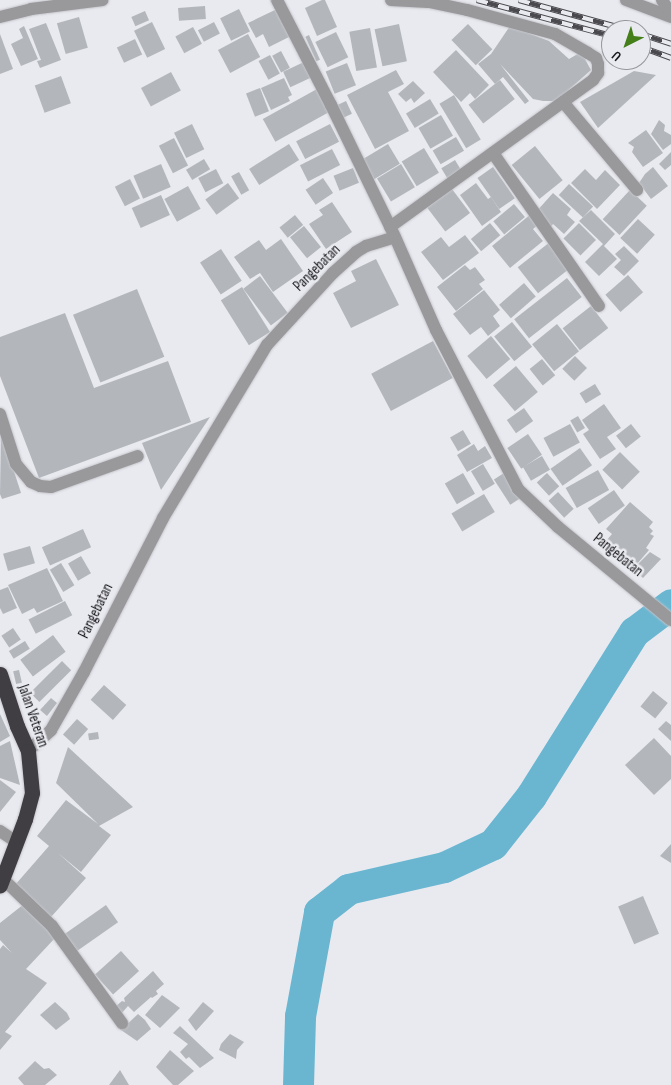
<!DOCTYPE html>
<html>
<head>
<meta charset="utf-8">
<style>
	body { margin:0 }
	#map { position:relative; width:671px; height:1085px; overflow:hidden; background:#e9eaf0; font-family:"Sofia Sans Condensed",sans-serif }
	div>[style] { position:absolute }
	.river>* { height:31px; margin:-15.5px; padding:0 15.5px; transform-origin:15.5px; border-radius:15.5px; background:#6ab6d1 }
	.building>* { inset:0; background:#b3b7bc; transform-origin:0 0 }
	.roads { filter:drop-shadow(0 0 1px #c4c5ca) drop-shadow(0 0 1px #c4c5ca) }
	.minor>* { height:12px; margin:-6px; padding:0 6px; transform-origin:6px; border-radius:6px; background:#99989a }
	.highway>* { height:15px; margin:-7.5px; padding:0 7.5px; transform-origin:7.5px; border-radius:7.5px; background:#403e43 }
	.rail>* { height:5.5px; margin-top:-2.75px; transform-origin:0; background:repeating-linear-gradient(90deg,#e9eaf0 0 11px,#4a4a4e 0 22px); box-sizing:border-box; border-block:1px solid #4a4a4e }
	span { translate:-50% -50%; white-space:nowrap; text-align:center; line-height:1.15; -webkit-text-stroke:5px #e9eaf0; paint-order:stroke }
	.street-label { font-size:15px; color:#1a1a1d }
	.north { position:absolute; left:601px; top:20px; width:50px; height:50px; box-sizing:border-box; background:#e9eaf0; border:1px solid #96979c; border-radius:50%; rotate:221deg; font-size:14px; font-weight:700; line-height:20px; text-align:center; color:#1a1a1d }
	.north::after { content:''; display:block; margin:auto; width:18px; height:22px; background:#447f19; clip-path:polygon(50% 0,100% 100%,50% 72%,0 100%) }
</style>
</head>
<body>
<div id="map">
	<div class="river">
		<i style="left:298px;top:1085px;width:69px;rotate:-88.3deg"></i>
		<i style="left:300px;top:1016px;width:106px;rotate:-79.6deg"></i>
		<i style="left:319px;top:912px;width:37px;rotate:-38deg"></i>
		<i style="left:348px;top:889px;width:98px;rotate:-12.9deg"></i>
		<i style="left:444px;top:867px;width:54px;rotate:-25.1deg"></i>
		<i style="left:493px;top:844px;width:61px;rotate:-51.6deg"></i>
		<i style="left:531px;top:796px;width:194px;rotate:-57.9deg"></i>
		<i style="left:634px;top:632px;width:46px;rotate:-37.1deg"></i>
	</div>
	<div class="building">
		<i style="clip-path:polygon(322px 0,325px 0,337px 27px,317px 36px,305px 8px)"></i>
		<i style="left:205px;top:6px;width:13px;height:27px;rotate:86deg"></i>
		<i style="left:239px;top:9px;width:25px;height:21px;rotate:64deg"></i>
		<i style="clip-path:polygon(277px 9px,291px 36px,269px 47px,263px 34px,256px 38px,248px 23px)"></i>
		<i style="left:145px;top:11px;width:10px;height:15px;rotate:66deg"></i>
		<i style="left:79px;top:17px;width:32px;height:23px;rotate:74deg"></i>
		<i style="left:152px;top:22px;width:30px;height:20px;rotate:64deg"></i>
		<i style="left:214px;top:22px;width:13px;height:18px;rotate:63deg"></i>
		<i style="clip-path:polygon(46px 23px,61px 60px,40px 68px,37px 61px,41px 60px,29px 29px)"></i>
		<i style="left:399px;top:24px;width:38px;height:25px;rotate:78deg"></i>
		<i style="left:468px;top:24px;width:35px;height:23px;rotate:46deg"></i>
		<i style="clip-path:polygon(24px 26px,38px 59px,21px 66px,11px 44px,23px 38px,19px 29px)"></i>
		<i style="clip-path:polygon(510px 26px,549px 41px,569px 59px,581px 52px,591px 70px,556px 101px,543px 101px,533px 99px,500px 64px,529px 101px,525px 104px,503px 77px,495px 84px,478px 64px,491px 54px)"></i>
		<i style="left:193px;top:27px;width:19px;height:20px;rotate:62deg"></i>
		<i style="left:370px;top:28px;width:40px;height:21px;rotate:80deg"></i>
		<i style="left:336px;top:32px;width:28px;height:23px;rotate:64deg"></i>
		<i style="clip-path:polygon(0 34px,13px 69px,0 74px)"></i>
		<i style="left:248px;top:34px;width:26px;height:34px;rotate:62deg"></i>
		<i style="left:309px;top:35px;width:27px;height:4px;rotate:66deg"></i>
		<i style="left:135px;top:39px;width:17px;height:20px;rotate:65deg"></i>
		<i style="clip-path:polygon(456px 50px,489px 85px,475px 99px,470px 93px,461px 102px,433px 72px)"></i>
		<i style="left:281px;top:51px;width:19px;height:10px;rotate:62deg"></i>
		<i style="left:270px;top:55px;width:21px;height:13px;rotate:62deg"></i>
		<i style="left:304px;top:62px;width:17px;height:23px;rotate:65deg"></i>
		<i style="left:347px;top:63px;width:24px;height:23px;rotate:68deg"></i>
		<i style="clip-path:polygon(396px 70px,404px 84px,388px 92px,409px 131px,375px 149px,347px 95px)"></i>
		<i style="clip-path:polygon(634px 71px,656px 75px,598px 128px,580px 102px)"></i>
		<i style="left:171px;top:72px;width:21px;height:34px;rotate:62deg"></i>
		<i style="left:61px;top:76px;width:29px;height:28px;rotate:70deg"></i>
		<i style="clip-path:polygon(284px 78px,292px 95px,288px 97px,290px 101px,271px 110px,261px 88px)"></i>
		<i style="left:500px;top:80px;width:24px;height:40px;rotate:52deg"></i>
		<i style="clip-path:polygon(413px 81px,425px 93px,414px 103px,411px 98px,406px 102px,398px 94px)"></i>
		<i style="left:260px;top:88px;width:25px;height:15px;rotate:69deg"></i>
		<i style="left:317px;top:89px;width:26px;height:62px;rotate:61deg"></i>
		<i style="left:454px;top:95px;width:52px;height:17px;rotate:59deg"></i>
		<i style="left:430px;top:99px;width:17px;height:28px;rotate:59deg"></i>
		<i style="left:346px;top:101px;width:14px;height:10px;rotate:65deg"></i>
		<i style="left:441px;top:115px;width:24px;height:26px;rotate:60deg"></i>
		<i style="clip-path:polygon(659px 120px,665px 125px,664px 131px,671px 135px,671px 144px,663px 150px,651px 134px)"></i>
		<i style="left:192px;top:124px;width:28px;height:20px;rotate:64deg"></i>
		<i style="left:330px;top:124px;width:20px;height:38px;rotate:63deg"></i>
		<i style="clip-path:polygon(646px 130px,663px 153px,643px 167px,632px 152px,634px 147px,628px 143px)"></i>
		<i style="left:456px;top:137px;width:16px;height:27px;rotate:60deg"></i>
		<i style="left:174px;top:138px;width:31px;height:17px;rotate:63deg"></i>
		<i style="left:289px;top:144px;width:19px;height:47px;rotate:58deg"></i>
		<i style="left:388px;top:144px;width:23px;height:31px;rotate:59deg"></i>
		<i style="left:535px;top:146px;width:44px;height:30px;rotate:51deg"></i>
		<i style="left:424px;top:148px;width:29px;height:26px;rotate:59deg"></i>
		<i style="left:332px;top:149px;width:18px;height:36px;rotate:63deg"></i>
		<i style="clip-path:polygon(671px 152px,671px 165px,665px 170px,659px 164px)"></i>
		<i style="left:204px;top:159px;width:12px;height:21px;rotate:59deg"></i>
		<i style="left:455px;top:160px;width:12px;height:16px;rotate:59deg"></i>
		<i style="left:161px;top:164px;width:25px;height:30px;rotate:67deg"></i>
		<i style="left:401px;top:164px;width:27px;height:28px;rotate:59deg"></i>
		<i style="left:493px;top:167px;width:38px;height:19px;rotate:55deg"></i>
		<i style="clip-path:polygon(653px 167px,668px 186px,651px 199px,639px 183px,645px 174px)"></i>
		<i style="left:353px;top:168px;width:16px;height:21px;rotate:68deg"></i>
		<i style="left:216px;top:169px;width:16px;height:20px;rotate:63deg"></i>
		<i style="clip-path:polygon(585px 169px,596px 180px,605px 170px,620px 185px,597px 209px,571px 183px)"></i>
		<i style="left:239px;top:172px;width:21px;height:9px;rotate:61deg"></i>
		<i style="left:323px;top:178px;width:18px;height:21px;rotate:56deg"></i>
		<i style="left:130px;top:179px;width:22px;height:17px;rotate:63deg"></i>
		<i style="left:228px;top:183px;width:19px;height:28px;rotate:54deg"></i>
		<i style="clip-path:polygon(476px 183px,488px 199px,491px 197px,501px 212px,482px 226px,460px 195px)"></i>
		<i style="left:569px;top:184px;width:33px;height:15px;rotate:43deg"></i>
		<i style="left:188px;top:186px;width:26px;height:27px;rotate:61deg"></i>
		<i style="left:452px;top:189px;width:30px;height:31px;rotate:53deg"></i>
		<i style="left:630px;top:190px;width:23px;height:40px;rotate:43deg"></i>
		<i style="clip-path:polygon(553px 193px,571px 209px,567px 215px,575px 222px,564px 234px,553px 224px,551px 227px,535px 213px)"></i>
		<i style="left:161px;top:195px;width:22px;height:32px;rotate:66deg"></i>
		<i style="clip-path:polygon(332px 202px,352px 232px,326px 249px,309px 224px,323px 215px,319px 210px)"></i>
		<i style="left:514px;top:204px;width:17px;height:27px;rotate:50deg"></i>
		<i style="clip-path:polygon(591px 210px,615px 234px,604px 246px,617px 259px,599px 276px,585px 262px,603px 244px,579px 221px)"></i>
		<i style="clip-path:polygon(531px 214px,539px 224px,533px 229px,543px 241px,510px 268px,492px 246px)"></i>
		<i style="left:295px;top:215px;width:13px;height:20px;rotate:51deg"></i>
		<i style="left:638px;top:219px;width:23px;height:26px;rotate:43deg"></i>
		<i style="left:490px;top:223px;width:16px;height:25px;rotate:50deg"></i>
		<i style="left:579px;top:223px;width:24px;height:22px;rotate:45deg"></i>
		<i style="left:304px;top:226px;width:27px;height:18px;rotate:51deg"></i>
		<i style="clip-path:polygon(465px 235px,479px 253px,443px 280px,421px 252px,441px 237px,449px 247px)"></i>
		<i style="clip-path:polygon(281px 239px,303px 271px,273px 292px,260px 273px,250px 279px,234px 257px,259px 240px,266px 250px)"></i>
		<i style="left:550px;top:242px;width:33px;height:41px;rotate:52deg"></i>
		<i style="clip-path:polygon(624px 246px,639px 261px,624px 276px,614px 267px,621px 260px,615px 254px)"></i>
		<i style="left:221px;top:249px;width:38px;height:25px;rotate:57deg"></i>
		<i style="clip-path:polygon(376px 259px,399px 305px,351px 328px,333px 293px,356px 281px,351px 271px)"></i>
		<i style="clip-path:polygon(465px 265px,470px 270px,475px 267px,485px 280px,479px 284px,483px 289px,456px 311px,437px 287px)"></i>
		<i style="left:628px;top:275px;width:23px;height:30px;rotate:49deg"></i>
		<i style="left:260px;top:276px;width:46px;height:21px;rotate:53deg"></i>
		<i style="left:567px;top:278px;width:24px;height:67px;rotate:52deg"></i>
		<i style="left:524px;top:283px;width:18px;height:33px;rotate:49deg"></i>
		<i style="left:242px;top:287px;width:53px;height:25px;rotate:58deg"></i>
		<i style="left:137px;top:289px;width:73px;height:69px;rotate:68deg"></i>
		<i style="clip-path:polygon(484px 290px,500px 310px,493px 316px,500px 326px,488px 336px,481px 327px,470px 335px,453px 314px)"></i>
		<i style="left:591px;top:306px;width:28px;height:36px;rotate:52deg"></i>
		<i style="clip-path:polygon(65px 313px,94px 388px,168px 361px,191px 422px,39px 478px,0 376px,0 337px)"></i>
		<i style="left:512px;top:322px;width:32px;height:23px;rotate:51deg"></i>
		<i style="left:557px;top:324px;width:35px;height:32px;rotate:51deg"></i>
		<i style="left:491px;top:336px;width:30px;height:31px;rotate:50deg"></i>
		<i style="left:433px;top:341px;width:42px;height:70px;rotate:62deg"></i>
		<i style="left:575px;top:356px;width:17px;height:18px;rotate:45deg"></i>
		<i style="left:542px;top:359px;width:21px;height:16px;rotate:51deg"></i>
		<i style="left:516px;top:366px;width:34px;height:30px;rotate:50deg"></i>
		<i style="left:595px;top:384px;width:12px;height:18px;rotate:59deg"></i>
		<i style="clip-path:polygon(604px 404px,621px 428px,607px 437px,616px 449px,600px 459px,583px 434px,589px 430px,582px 420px)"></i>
		<i style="left:524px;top:408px;width:16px;height:21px;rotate:55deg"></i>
		<i style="left:578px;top:416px;width:14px;height:9px;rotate:60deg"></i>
		<i style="clip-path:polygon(210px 417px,161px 490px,142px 443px)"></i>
		<i style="left:570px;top:424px;width:21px;height:30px;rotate:62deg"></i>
		<i style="left:631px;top:424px;width:16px;height:19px;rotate:52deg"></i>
		<i style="left:463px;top:430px;width:16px;height:15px;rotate:60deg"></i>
		<i style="clip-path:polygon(1px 431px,21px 493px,2px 499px,0 494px)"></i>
		<i style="left:528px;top:434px;width:25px;height:25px;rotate:56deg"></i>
		<i style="clip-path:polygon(474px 444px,478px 451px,485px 446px,492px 458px,467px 472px,457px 455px)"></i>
		<i style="left:580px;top:448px;width:21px;height:36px;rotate:55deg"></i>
		<i style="left:620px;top:452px;width:28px;height:25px;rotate:45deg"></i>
		<i style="left:542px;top:456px;width:16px;height:22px;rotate:60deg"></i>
		<i style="left:483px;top:464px;width:23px;height:14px;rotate:59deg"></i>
		<i style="left:598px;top:470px;width:23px;height:37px;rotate:61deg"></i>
		<i style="left:463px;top:473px;width:24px;height:21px;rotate:60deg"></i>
		<i style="left:504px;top:473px;width:30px;height:12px;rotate:57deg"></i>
		<i style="left:547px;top:473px;width:18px;height:14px;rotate:47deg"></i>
		<i style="left:614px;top:490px;width:19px;height:32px;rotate:55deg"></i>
		<i style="left:558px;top:492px;width:23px;height:13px;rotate:47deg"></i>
		<i style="left:484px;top:494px;width:21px;height:38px;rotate:59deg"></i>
		<i style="clip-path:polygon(630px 502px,653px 522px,649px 527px,653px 531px,650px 534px,654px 536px,646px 548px,649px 550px,631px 571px,614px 555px,617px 551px,606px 541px,612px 534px,606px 529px)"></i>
		<i style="left:83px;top:529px;width:20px;height:45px;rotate:66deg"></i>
		<i style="left:30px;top:546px;width:18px;height:28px;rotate:74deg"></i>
		<i style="clip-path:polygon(650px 552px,661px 559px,643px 578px,633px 569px)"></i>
		<i style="left:81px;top:556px;width:20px;height:15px;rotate:60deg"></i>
		<i style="left:61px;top:563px;width:26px;height:13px;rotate:59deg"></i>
		<i style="clip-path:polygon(47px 568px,63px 601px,37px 613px,34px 608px,22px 614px,8px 585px)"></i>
		<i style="clip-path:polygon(8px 587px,17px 608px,3px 614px,0 608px,0 590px)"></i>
		<i style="left:65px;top:601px;width:16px;height:41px;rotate:63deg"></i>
		<i style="left:13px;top:628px;width:14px;height:14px;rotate:56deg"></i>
		<i style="left:53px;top:635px;width:21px;height:41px;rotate:53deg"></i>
		<i style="left:25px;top:641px;width:9px;height:19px;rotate:58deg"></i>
		<i style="left:62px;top:661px;width:13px;height:45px;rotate:45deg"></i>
		<i style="left:19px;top:670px;width:13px;height:6px;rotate:77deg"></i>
		<i style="left:104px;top:685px;width:30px;height:20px;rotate:42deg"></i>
		<i style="left:653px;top:691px;width:19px;height:20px;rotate:39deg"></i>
		<i style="clip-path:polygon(51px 698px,57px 703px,47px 716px,40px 710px)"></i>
		<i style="clip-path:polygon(0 714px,10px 736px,0 742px)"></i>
		<i style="left:77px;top:719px;width:15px;height:21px;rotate:42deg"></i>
		<i style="clip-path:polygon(666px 721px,671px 725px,671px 741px,658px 729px)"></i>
		<i style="left:98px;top:732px;width:7px;height:10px;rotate:82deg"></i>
		<i style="clip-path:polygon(654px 738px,671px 756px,671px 779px,654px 795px,625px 765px)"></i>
		<i style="clip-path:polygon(10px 741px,20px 785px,0 778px,0 746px)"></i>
		<i style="clip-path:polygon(68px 747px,133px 807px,99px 826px,111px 835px,81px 872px,58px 853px,86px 878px,51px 917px,15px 885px,49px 846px,37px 836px,66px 800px,98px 824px,56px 783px)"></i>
		<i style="clip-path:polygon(0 780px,16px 792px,0 812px)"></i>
		<i style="clip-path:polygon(671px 844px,671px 863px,660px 856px)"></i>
		<i style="left:643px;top:896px;width:41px;height:27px;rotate:67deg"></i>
		<i style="clip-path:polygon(24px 904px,56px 937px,26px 969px,47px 983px,5px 1032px,12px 1036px,0 1050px,0 949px,3px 945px,12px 953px,0 940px,0 923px)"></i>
		<i style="left:106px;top:905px;width:21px;height:54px;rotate:55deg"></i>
		<i style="left:121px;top:951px;width:27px;height:35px;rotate:48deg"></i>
		<i style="clip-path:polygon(153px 971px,164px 984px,156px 991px,158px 994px,152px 998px,151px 997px,134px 1012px,128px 1006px,121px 1014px,115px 1007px,122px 1001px,125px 1002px,124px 998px)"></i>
		<i style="clip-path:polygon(162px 995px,180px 1008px,160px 1028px,145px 1015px)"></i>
		<i style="clip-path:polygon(55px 1002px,67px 1013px,70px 1019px,56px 1030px,40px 1015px)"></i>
		<i style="clip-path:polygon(203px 1002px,214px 1011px,196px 1031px,188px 1020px)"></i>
		<i style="clip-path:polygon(138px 1014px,145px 1020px,151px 1029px,137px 1041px,121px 1030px)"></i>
		<i style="clip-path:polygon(180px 1026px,214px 1058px,200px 1068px,189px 1057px,186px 1059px,180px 1052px,188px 1044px,173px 1033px)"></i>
		<i style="clip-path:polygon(230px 1034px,244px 1042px,237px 1050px,236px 1059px,219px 1050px,221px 1044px)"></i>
		<i style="clip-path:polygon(170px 1050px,194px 1071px,178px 1085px,173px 1085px,156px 1067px)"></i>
		<i style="clip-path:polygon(35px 1061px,44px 1069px,49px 1068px,57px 1075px,45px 1085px,24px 1085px,18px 1078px)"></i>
		<i style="clip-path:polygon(120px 1070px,129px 1085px,109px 1085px)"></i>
	</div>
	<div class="roads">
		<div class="minor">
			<i style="left:277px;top:0;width:118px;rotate:62.8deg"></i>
			<i style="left:331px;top:105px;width:144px;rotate:64.1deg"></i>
			<i style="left:626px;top:0;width:48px;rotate:20.7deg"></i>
			<i style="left:662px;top:0;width:17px;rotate:57deg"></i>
			<i style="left:0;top:17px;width:32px;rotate:-14deg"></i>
			<i style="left:31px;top:9px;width:72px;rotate:-7.2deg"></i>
			<i style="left:563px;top:102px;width:115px;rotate:49.9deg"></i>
			<i style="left:493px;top:153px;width:186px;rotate:55.3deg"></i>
			<i style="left:390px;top:227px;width:251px;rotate:-35.9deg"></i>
			<i style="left:593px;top:80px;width:9px;rotate:-54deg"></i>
			<i style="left:598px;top:73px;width:9px;rotate:-90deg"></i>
			<i style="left:598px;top:64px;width:6px;rotate:-108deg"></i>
			<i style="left:596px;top:58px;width:9px;rotate:-148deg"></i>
			<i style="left:588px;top:53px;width:38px;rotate:-150deg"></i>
			<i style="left:555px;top:34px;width:91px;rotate:-164.7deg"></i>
			<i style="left:467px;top:10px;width:40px;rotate:-168deg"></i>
			<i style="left:428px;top:2px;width:37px;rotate:-177deg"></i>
			<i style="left:0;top:414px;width:52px;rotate:72.3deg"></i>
			<i style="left:16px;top:464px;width:23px;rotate:50deg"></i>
			<i style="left:31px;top:482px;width:10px;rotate:24deg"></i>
			<i style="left:40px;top:486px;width:11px;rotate:5deg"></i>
			<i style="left:51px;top:487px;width:92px;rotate:-19.6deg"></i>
			<i style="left:28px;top:751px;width:31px;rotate:-42deg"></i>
			<i style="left:51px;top:730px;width:67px;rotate:-60.4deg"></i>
			<i style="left:84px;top:672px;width:173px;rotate:-62.8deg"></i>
			<i style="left:163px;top:518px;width:202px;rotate:-59deg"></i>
			<i style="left:267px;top:345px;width:98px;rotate:-47.5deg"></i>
			<i style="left:333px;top:273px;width:31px;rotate:-42deg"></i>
			<i style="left:356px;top:252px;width:12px;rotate:-31deg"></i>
			<i style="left:366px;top:246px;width:30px;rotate:-17deg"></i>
			<i style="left:395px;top:237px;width:102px;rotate:66.2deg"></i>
			<i style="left:436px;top:330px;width:179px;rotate:62.7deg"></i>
			<i style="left:518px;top:489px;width:55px;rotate:43.5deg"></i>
			<i style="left:558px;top:527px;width:146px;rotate:39.5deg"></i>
			<i style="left:0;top:831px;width:18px;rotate:34deg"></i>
			<i style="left:3px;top:879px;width:68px;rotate:43.8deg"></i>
			<i style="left:52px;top:926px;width:120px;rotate:54.2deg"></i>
		</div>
		<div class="highway">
			<i style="left:0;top:674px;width:55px;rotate:71.9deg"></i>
			<i style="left:17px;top:726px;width:27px;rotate:66deg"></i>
			<i style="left:28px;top:751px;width:42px;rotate:84.6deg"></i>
			<i style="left:32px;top:793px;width:27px;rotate:105deg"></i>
			<i style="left:25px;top:819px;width:71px;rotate:110.7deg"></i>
		</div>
	</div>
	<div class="rail">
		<i style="left:477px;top:0;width:139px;rotate:15deg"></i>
		<i style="left:519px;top:0;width:113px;rotate:15.4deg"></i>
		<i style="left:641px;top:34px;width:32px;rotate:18deg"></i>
		<i style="left:641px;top:47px;width:32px;rotate:20deg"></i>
	</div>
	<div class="street-label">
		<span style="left:317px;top:268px;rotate:-45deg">Pangebatan</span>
		<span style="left:618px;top:555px;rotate:39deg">Pangebatan</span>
		<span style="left:96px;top:611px;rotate:-64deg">Pangebatan</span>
		<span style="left:33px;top:716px;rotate:71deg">Jalan Veteran</span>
	</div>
	<div class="north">U</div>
</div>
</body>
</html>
